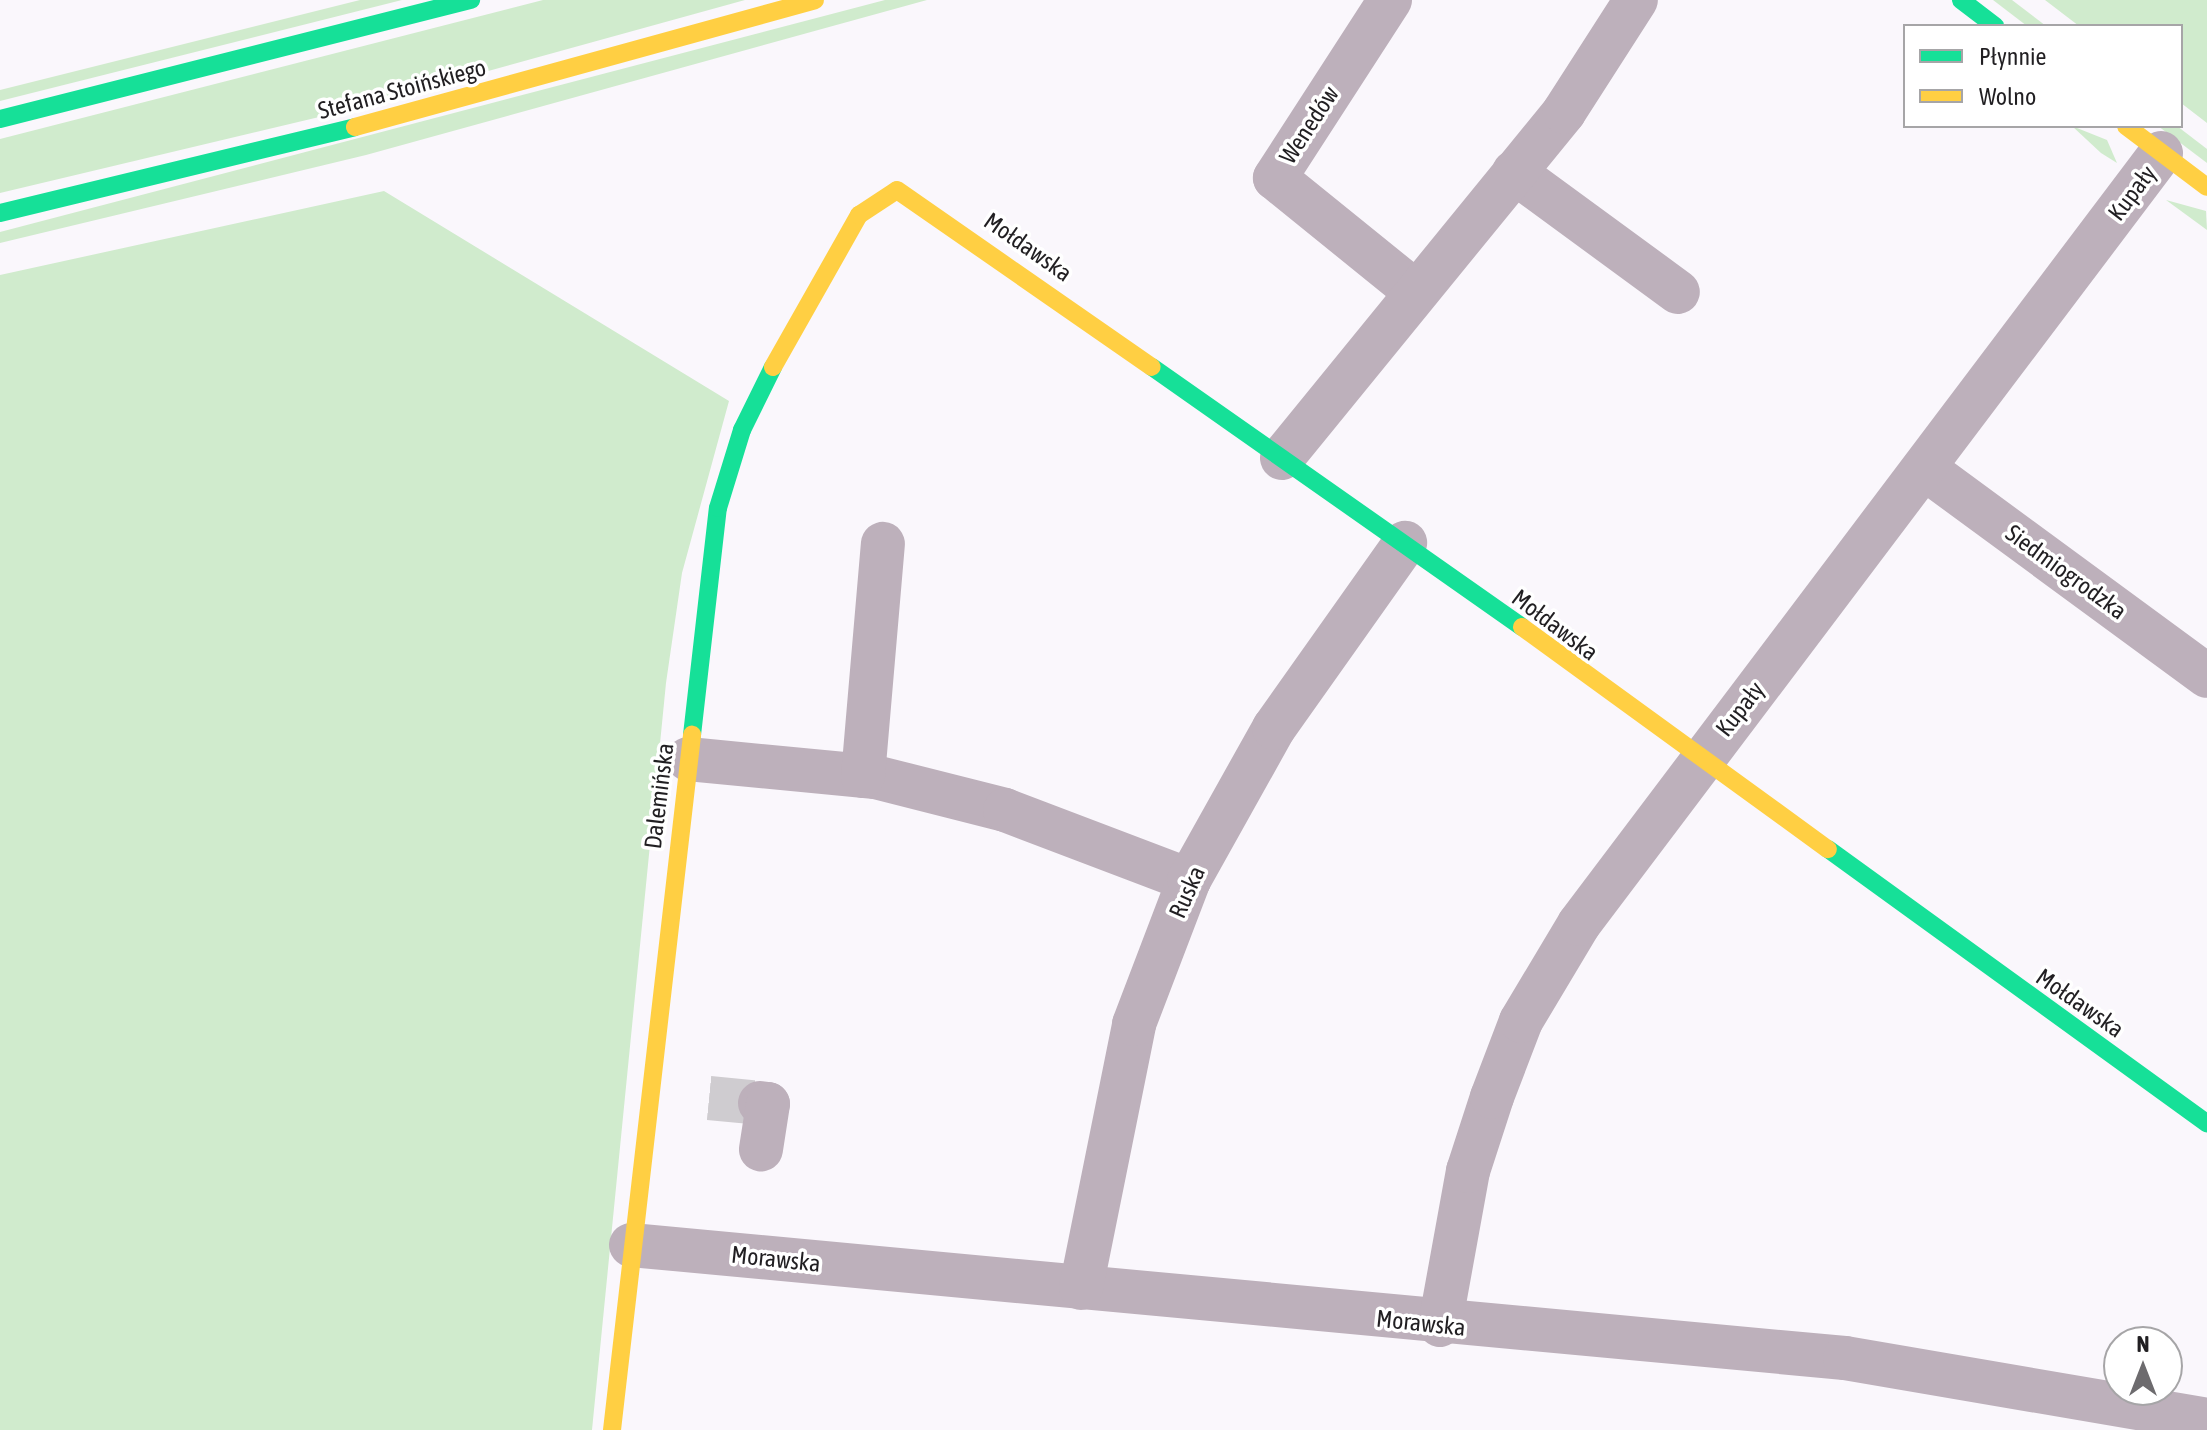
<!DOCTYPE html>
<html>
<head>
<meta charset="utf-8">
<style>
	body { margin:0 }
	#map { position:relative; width:2207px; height:1430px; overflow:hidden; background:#faf7fc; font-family:"Asap Condensed",sans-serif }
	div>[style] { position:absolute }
	.green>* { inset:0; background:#d0ebcd }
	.street-tunnel>* { height:44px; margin-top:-22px; transform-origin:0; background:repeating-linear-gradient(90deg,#cfccd0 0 44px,transparent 0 66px) }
	.street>* { height:44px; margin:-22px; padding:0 22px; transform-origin:22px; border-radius:22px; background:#bdb0bb }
	.fast>* { height:18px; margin:-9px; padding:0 9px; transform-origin:9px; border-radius:9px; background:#16e098 }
	.slow>* { height:18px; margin:-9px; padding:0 9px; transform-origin:9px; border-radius:9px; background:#ffcf43 }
	span { translate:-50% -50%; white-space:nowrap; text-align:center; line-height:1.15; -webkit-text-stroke:7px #fff; paint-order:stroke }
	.street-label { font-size:24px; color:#211f22 }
	.legend { position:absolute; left:1903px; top:24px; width:280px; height:104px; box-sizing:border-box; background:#fff; border:2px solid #a6a5a7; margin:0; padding:10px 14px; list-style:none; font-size:24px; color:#211f22 }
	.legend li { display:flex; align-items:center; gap:16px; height:40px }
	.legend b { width:40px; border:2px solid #a6a5a7 }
	.north { position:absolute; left:2103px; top:1326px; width:80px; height:80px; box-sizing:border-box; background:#fff; border:2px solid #a6a5a7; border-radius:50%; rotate:0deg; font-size:22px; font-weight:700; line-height:32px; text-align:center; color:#211f22 }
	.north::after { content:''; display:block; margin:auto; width:28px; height:36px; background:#6d6b6e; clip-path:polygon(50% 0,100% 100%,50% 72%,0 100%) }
</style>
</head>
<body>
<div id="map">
	<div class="green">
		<i style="clip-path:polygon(360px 0,402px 0,0 101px,0 90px)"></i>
		<i style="clip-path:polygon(543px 0,745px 0,336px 113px,0 193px,0 139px)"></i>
		<i style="clip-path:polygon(885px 0,927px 0,366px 155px,0 243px,0 232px)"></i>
		<i style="clip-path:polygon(1993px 0,2012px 0,2046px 26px,2027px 26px)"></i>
		<i style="clip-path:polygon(2045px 0,2207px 0,2207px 123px,2181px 103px,2181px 26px,2079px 26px)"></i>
		<i style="clip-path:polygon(2072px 126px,2107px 140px,2117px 163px,2101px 153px)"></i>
		<i style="clip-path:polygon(2158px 126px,2177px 126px,2207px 149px,2207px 163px)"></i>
		<i style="clip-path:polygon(384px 191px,729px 401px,682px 573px,666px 683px,592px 1430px,0 1430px,0 275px)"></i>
		<i style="clip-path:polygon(2166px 200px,2206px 211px,2207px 230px)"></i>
	</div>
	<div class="street-tunnel">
		<i style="left:709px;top:1098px;width:51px;rotate:5.6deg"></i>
	</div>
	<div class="street">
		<i style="left:1390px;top:0;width:212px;rotate:122.9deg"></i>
		<i style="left:1275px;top:178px;width:181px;rotate:39deg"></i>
		<i style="left:1514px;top:172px;width:203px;rotate:36.2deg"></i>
		<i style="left:1282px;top:458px;width:446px;rotate:-50.8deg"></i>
		<i style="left:1564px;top:112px;width:133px;rotate:-57.3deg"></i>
		<i style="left:1924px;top:468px;width:351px;rotate:36.3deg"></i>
		<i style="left:688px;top:759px;width:188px;rotate:5.5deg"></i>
		<i style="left:875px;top:777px;width:134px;rotate:14.2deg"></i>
		<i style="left:1005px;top:810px;width:197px;rotate:20.8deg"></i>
		<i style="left:863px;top:776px;width:233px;rotate:-85.1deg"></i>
		<i style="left:760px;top:1103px;width:8px;rotate:7deg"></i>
		<i style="left:768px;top:1104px;width:46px;rotate:98.8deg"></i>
		<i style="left:631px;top:1245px;width:1219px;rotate:5.32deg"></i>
		<i style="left:1845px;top:1358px;width:367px;rotate:9.7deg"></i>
		<i style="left:1081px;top:1288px;width:269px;rotate:-78.6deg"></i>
		<i style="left:1134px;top:1024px;width:154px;rotate:-69.1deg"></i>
		<i style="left:1189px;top:880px;width:174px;rotate:-60.8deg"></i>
		<i style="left:1274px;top:728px;width:227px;rotate:-54.7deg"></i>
		<i style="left:1440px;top:1325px;width:157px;rotate:-79.7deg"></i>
		<i style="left:1468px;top:1171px;width:78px;rotate:-72deg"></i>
		<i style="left:1492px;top:1097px;width:81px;rotate:-69.1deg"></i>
		<i style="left:1521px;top:1021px;width:113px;rotate:-59.1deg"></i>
		<i style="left:1579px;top:924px;width:966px;rotate:-52.95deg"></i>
	</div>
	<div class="fast">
		<i style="left:1961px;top:0;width:43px;rotate:37.4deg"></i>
		<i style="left:0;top:119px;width:486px;rotate:-14.2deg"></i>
		<i style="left:0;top:213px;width:365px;rotate:-13.6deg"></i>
		<i style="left:1152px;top:367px;width:452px;rotate:35.1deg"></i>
		<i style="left:692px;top:735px;width:228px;rotate:-83.5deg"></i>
		<i style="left:718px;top:508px;width:82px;rotate:-72.9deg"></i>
		<i style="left:742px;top:430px;width:70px;rotate:-63.8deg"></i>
		<i style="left:1828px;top:849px;width:468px;rotate:35.9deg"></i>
	</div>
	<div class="slow">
		<i style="left:2126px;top:126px;width:101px;rotate:37deg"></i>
		<i style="left:355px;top:127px;width:477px;rotate:-15.4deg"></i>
		<i style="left:773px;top:367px;width:175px;rotate:-60.5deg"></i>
		<i style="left:859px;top:215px;width:45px;rotate:-33.3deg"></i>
		<i style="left:897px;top:190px;width:310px;rotate:34.8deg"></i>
		<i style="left:1522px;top:627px;width:378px;rotate:36deg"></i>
		<i style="left:612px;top:1430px;width:700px;rotate:-83.43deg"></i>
	</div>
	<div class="street-label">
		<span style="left:402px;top:89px;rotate:-15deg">Stefana Stoińskiego</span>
		<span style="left:1309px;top:125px;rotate:-57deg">Wenedów</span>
		<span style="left:2132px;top:193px;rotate:-53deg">Kupały</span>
		<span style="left:1028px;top:247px;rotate:35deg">Mołdawska</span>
		<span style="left:2066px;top:572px;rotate:36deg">Siedmiogrodzka</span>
		<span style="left:1555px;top:625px;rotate:37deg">Mołdawska</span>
		<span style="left:1740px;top:709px;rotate:-52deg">Kupały</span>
		<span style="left:659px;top:796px;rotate:-83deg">Dalemińska</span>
		<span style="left:1187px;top:892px;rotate:-66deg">Ruska</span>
		<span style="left:2080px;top:1003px;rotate:35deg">Mołdawska</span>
		<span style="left:776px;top:1259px;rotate:6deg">Morawska</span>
		<span style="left:1421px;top:1323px;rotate:6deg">Morawska</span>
	</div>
	<ul class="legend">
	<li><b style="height:10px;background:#16e098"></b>Płynnie</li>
	<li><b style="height:10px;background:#ffcf43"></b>Wolno</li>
	</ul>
	<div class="north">N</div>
</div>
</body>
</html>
